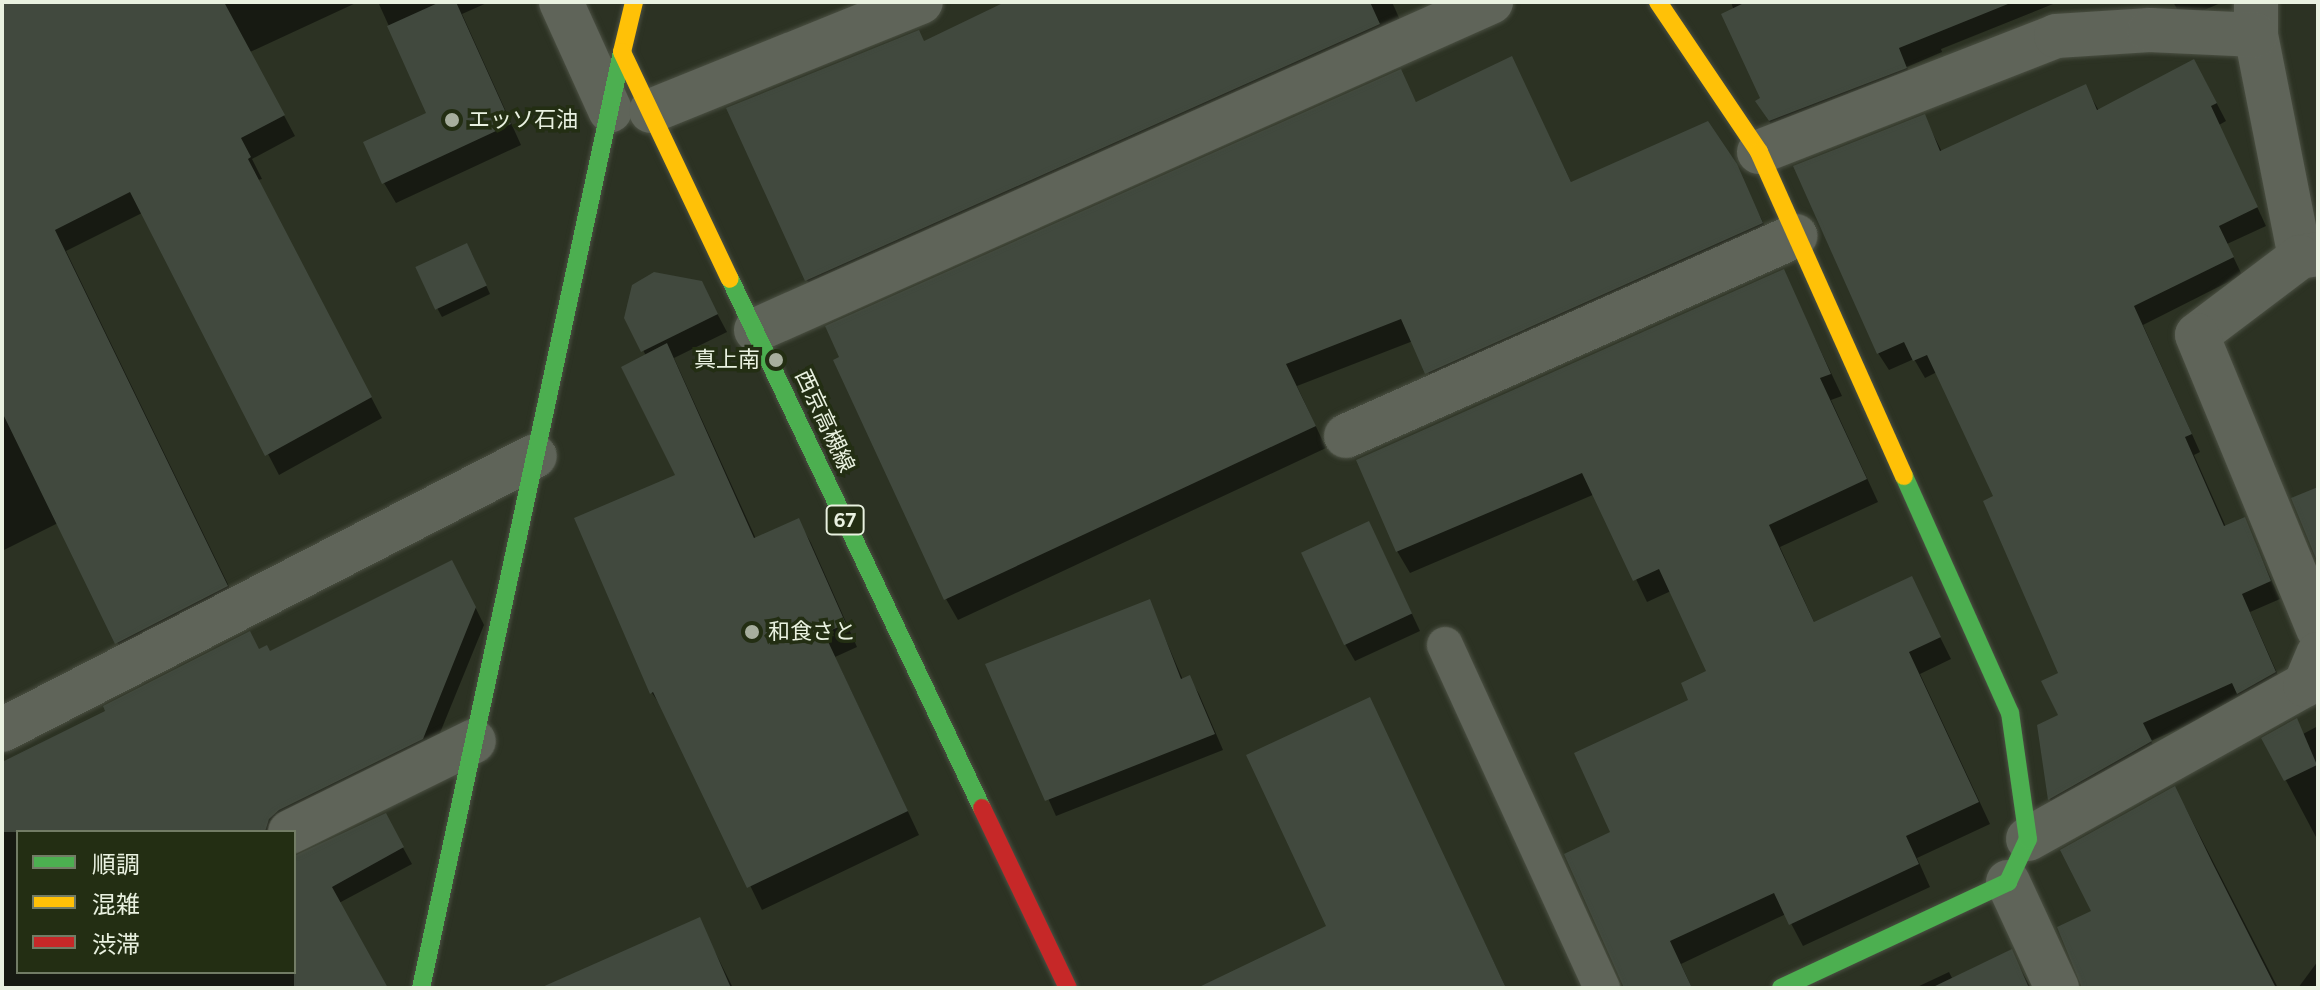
<!DOCTYPE html>
<html>
<head>
<meta charset="utf-8">
<style>
	body { margin:0 }
	#map { position:relative; width:2320px; height:990px; overflow:hidden; background:#2c3223; font-family:Figtree,"Noto Sans JP",sans-serif }
	div>[style] { position:absolute }
	.shadow>* { inset:0; background:#0007 }
	.building>* { inset:0; background:#41493e; transform-origin:0 0 }
	.roads { filter:drop-shadow(0 0 2px #4b5043) drop-shadow(0 0 2px #4b5043) }
	.lane>* { height:36px; margin:-18px; padding:0 18px; transform-origin:18px; border-radius:18px; background:#5f6459 }
	.street>* { height:44px; margin:-22px; padding:0 22px; transform-origin:22px; border-radius:22px; background:#5f6459 }
	.fast>* { height:18px; margin:-9px; padding:0 9px; transform-origin:9px; border-radius:9px; background:#4caf50 }
	.slow>* { height:18px; margin:-9px; padding:0 9px; transform-origin:9px; border-radius:9px; background:#ffc107 }
	.jam>* { height:18px; margin:-9px; padding:0 9px; transform-origin:9px; border-radius:9px; background:#c62828 }
	.dots>* { width:22px; height:22px; translate:-50% -50%; box-sizing:border-box; border:4px solid #232e13; border-radius:50% }
	span { translate:-50% -50%; white-space:nowrap; text-align:center; line-height:1.15; -webkit-text-stroke:7px #232e13; paint-order:stroke }
	.shield-label span { padding:2px 6px; background:#232e13; border:2px solid; border-radius:6px; -webkit-text-stroke-width:0 }
	.shield-label { font-size:20px; color:#e9f1e0; font-weight:700 }
	.poi-label { font-size:22px; color:#e9f1e0 }
	.left { translate:0 -50%; text-align:left }
	.right { translate:-100% -50%; text-align:right }
	.street-label { font-size:22px; color:#e9f1e0 }
	.frame { position:absolute; inset:0; border:4px solid #e9f1e0; pointer-events:none }
	.legend { position:absolute; left:16px; top:830px; width:280px; height:144px; box-sizing:border-box; background:#232e13; border:2px solid #727c65; margin:0; padding:10px 14px; list-style:none; font-size:24px; color:#e9f1e0 }
	.legend li { display:flex; align-items:center; gap:16px; height:40px }
	.legend b { width:40px; border:2px solid #727c65 }
</style>
</head>
<body>
<div id="map">
	<div class="shadow">
		<i style="clip-path:polygon(2px 2px,358px 2px,250px 52px,295px 136px,252px 159px,262px 179px,258px 180px,382px 418px,279px 475px,142px 213px,66px 251px,239px 607px,128px 664px,58px 523px,2px 551px)"></i>
		<i style="clip-path:polygon(378px 2px,489px 2px,462px 14px,521px 145px,396px 203px,384px 183px,429px 114px)"></i>
		<i style="clip-path:polygon(1009px 2px,1392px 2px,1400px 20px,820px 304px,807px 280px,924px 43px)"></i>
		<i style="clip-path:polygon(1731px 2px,2058px 2px,1941px 49px,1942px 52px,1907px 67px,1915px 86px,1780px 138px,1757px 102px,1763px 99px)"></i>
		<i style="clip-path:polygon(2173px 2px,2223px 2px,2183px 19px)"></i>
		<i style="clip-path:polygon(1512px 59px,1572px 184px,1735px 165px,1774px 245px,1439px 394px,1413px 341px,1297px 386px,1326px 448px,958px 620px,946px 599px,1400px 72px,1417px 104px)"></i>
		<i style="clip-path:polygon(2204px 79px,2226px 121px,2219px 125px,2266px 226px,2227px 244px,2242px 275px,2143px 325px,2200px 452px,2194px 455px,2226px 527px,2244px 520px,2280px 599px,2250px 612px,2285px 691px,2243px 700px,2151px 741px,2161px 760px,2059px 816px,2050px 799px,2061px 716px,2061px 674px,1995px 497px,1937px 372px,1925px 378px,1914px 359px,1889px 370px,1878px 353px,1924px 116px,1942px 152px,2085px 86px,2099px 111px)"></i>
		<i style="clip-path:polygon(472px 254px,490px 294px,442px 317px,437px 308px)"></i>
		<i style="clip-path:polygon(1783px 271px,1842px 396px,1831px 400px,1878px 502px,1780px 547px,1815px 624px,1911px 579px,1951px 659px,1920px 674px,1990px 824px,1917px 858px,1930px 887px,1803px 946px,1786px 914px,1681px 964px,1692px 988px,1627px 988px,1691px 701px,1709px 672px,1671px 591px,1647px 602px,1595px 494px,1410px 573px,1397px 551px)"></i>
		<i style="clip-path:polygon(711px 302px,727px 332px,674px 358px,756px 539px,798px 520px,811px 543px,857px 647px,835px 657px,919px 835px,762px 910px,667px 715px,652px 693px,577px 519px,677px 476px,646px 356px,627px 317px)"></i>
		<i style="clip-path:polygon(1378px 542px,1420px 631px,1355px 661px,1345px 644px)"></i>
		<i style="clip-path:polygon(461px 578px,484px 625px,431px 755px,280px 832px,18px 832px,18px 972px,294px 972px,294px 857px,385px 815px,412px 864px,339px 903px,386px 988px,2px 988px,2px 763px,259px 651px,270px 654px)"></i>
		<i style="clip-path:polygon(1149px 601px,1183px 680px,1189px 678px,1199px 694px,1223px 750px,1056px 816px,988px 665px)"></i>
		<i style="clip-path:polygon(1369px 700px,1506px 988px,1203px 988px,1329px 927px)"></i>
		<i style="clip-path:polygon(2318px 726px,2318px 836px,2316px 837px,2264px 739px,2303px 734px)"></i>
		<i style="clip-path:polygon(2185px 807px,2278px 988px,2083px 988px,2094px 912px)"></i>
		<i style="clip-path:polygon(699px 920px,733px 988px,545px 988px)"></i>
		<i style="clip-path:polygon(2011px 952px,2031px 988px,1915px 988px,1949px 972px,1953px 980px)"></i>
		<i style="clip-path:polygon(2318px 961px,2318px 988px,2298px 988px)"></i>
	</div>
	<div class="building">
		<i style="clip-path:polygon(2px 2px,224px 2px,285px 115px,241px 138px,251px 157px,248px 159px,372px 397px,265px 456px,130px 192px,55px 230px,228px 586px,115px 644px,2px 412px)"></i>
		<i style="clip-path:polygon(440px 2px,456px 2px,511px 124px,382px 184px,363px 142px,426px 113px,387px 26px)"></i>
		<i style="clip-path:polygon(1005px 2px,1370px 2px,1380px 24px,805px 281px,726px 108px,919px 30px,924px 41px)"></i>
		<i style="clip-path:polygon(1746px 2px,2008px 2px,2008px 4px,1899px 48px,1907px 68px,1769px 121px,1755px 101px,1760px 98px,1721px 14px)"></i>
		<i style="clip-path:polygon(1512px 56px,1571px 182px,1708px 121px,1737px 164px,1763px 223px,1425px 374px,1401px 319px,1286px 364px,1316px 426px,944px 600px,833px 360px,839px 357px,825px 326px,1401px 69px,1416px 102px)"></i>
		<i style="clip-path:polygon(2194px 59px,2217px 103px,2211px 106px,2258px 207px,2219px 226px,2234px 257px,2134px 306px,2192px 434px,2185px 437px,2224px 526px,2245px 517px,2271px 581px,2242px 594px,2276px 672px,2237px 694px,2232px 683px,2143px 723px,2152px 741px,2048px 800px,2037px 725px,2058px 715px,2041px 681px,2058px 673px,1983px 501px,1993px 496px,1927px 355px,1913px 361px,1904px 342px,1877px 354px,1793px 166px,1925px 114px,1940px 151px,2086px 84px,2097px 110px)"></i>
		<i style="left:467px;top:243px;width:47px;height:57px;rotate:65deg"></i>
		<i style="clip-path:polygon(1784px 269px,1831px 374px,1820px 378px,1867px 479px,1769px 525px,1814px 622px,1912px 576px,1941px 637px,1909px 652px,1979px 802px,1906px 836px,1919px 864px,1789px 925px,1774px 893px,1670px 941px,1692px 988px,1624px 988px,1564px 854px,1610px 832px,1574px 753px,1688px 700px,1681px 683px,1706px 671px,1659px 569px,1633px 581px,1582px 473px,1396px 552px,1356px 460px)"></i>
		<i style="clip-path:polygon(654px 272px,702px 281px,718px 314px,641px 352px,624px 318px,632px 285px)"></i>
		<i style="clip-path:polygon(667px 343px,754px 538px,799px 518px,846px 624px,824px 633px,908px 811px,747px 888px,653px 692px,650px 694px,574px 518px,675px 475px,621px 367px)"></i>
		<i style="clip-path:polygon(2318px 487px,2318px 560px,2317px 561px,2291px 498px)"></i>
		<i style="left:1369px;top:521px;width:102px;height:75px;rotate:65deg"></i>
		<i style="clip-path:polygon(452px 560px,476px 607px,423px 739px,279px 810px,269px 819px,265px 832px,2px 832px,2px 762px,105px 711px,103px 706px,250px 631px,259px 649px,267px 645px,270px 651px)"></i>
		<i style="clip-path:polygon(1150px 599px,1181px 679px,1190px 675px,1215px 734px,1045px 801px,985px 664px)"></i>
		<i style="clip-path:polygon(1370px 697px,1506px 988px,1197px 988px,1326px 926px,1246px 755px)"></i>
		<i style="clip-path:polygon(2297px 718px,2317px 765px,2284px 781px,2261px 738px)"></i>
		<i style="clip-path:polygon(2175px 786px,2212px 862px,2276px 988px,2082px 988px,2057px 927px,2091px 911px,2060px 850px)"></i>
		<i style="clip-path:polygon(386px 813px,404px 847px,332px 887px,388px 988px,294px 988px,294px 856px)"></i>
		<i style="clip-path:polygon(700px 917px,731px 988px,540px 988px)"></i>
		<i style="clip-path:polygon(2012px 949px,2029px 988px,1931px 988px)"></i>
	</div>
	<div class="roads">
		<div class="lane">
			<i style="left:1445px;top:645px;width:377px;rotate:65.4deg"></i>
		</div>
		<div class="street">
			<i style="left:561px;top:2px;width:119px;rotate:65.6deg"></i>
			<i style="left:2256px;top:2px;width:33px;rotate:90deg"></i>
			<i style="left:2256px;top:35px;width:226px;rotate:78.8deg"></i>
			<i style="left:651px;top:111px;width:291px;rotate:-22deg"></i>
			<i style="left:1759px;top:152px;width:319px;rotate:-21.3deg"></i>
			<i style="left:2056px;top:36px;width:94px;rotate:-3.7deg"></i>
			<i style="left:2150px;top:30px;width:106px;rotate:2.7deg"></i>
			<i style="left:2318px;top:254px;width:18px;rotate:171deg"></i>
			<i style="left:2300px;top:257px;width:129px;rotate:142.9deg"></i>
			<i style="left:2197px;top:335px;width:318px;rotate:67.6deg"></i>
			<i style="left:756px;top:330px;width:805px;rotate:-24.05deg"></i>
			<i style="left:1346px;top:436px;width:492px;rotate:-24deg"></i>
			<i style="left:2px;top:730px;width:599px;rotate:-27.21deg"></i>
			<i style="left:290px;top:832px;width:205px;rotate:-26.3deg"></i>
			<i style="left:2028px;top:839px;width:317px;rotate:-29.1deg"></i>
			<i style="left:2305px;top:685px;width:34px;rotate:-67deg"></i>
			<i style="left:2008px;top:882px;width:117px;rotate:65.2deg"></i>
		</div>
		<div class="fast">
			<i style="left:730px;top:279px;width:586px;rotate:64.53deg"></i>
			<i style="left:421px;top:988px;width:957px;rotate:-77.88deg"></i>
			<i style="left:1781px;top:988px;width:251px;rotate:-25deg"></i>
			<i style="left:2008px;top:882px;width:47px;rotate:-65.1deg"></i>
			<i style="left:2028px;top:839px;width:127px;rotate:-98.1deg"></i>
			<i style="left:2010px;top:713px;width:260px;rotate:-114.1deg"></i>
		</div>
		<div class="slow">
			<i style="left:634px;top:2px;width:51px;rotate:103.5deg"></i>
			<i style="left:622px;top:52px;width:251px;rotate:64.6deg"></i>
			<i style="left:1658px;top:2px;width:181px;rotate:56deg"></i>
			<i style="left:1759px;top:152px;width:355px;rotate:65.9deg"></i>
		</div>
		<div class="jam">
			<i style="left:982px;top:808px;width:199px;rotate:64.5deg"></i>
		</div>
	</div>
	<div class="dots">
		<i style="left:452px;top:120px;background:#a7ae9e"></i>
		<i style="left:776px;top:360px;background:#a7ae9e"></i>
		<i style="left:752px;top:632px;background:#a7ae9e"></i>
	</div>
	<div class="shield-label">
		<span style="left:845px;top:520px">67</span>
	</div>
	<div class="poi-label">
		<span class="left" style="left:468px;top:120px">エッソ石油</span>
		<span class="right" style="left:760px;top:360px">真上南</span>
		<span class="left" style="left:768px;top:632px">和食さと</span>
	</div>
	<div class="street-label">
		<span style="left:825px;top:421px;rotate:65deg">西京高槻線</span>
	</div>
	<div class="frame"></div>
	<ul class="legend">
	<li><b style="height:10px;background:#4caf50"></b>順調</li>
	<li><b style="height:10px;background:#ffc107"></b>混雑</li>
	<li><b style="height:10px;background:#c62828"></b>渋滞</li>
	</ul>
</div>
</body>
</html>
